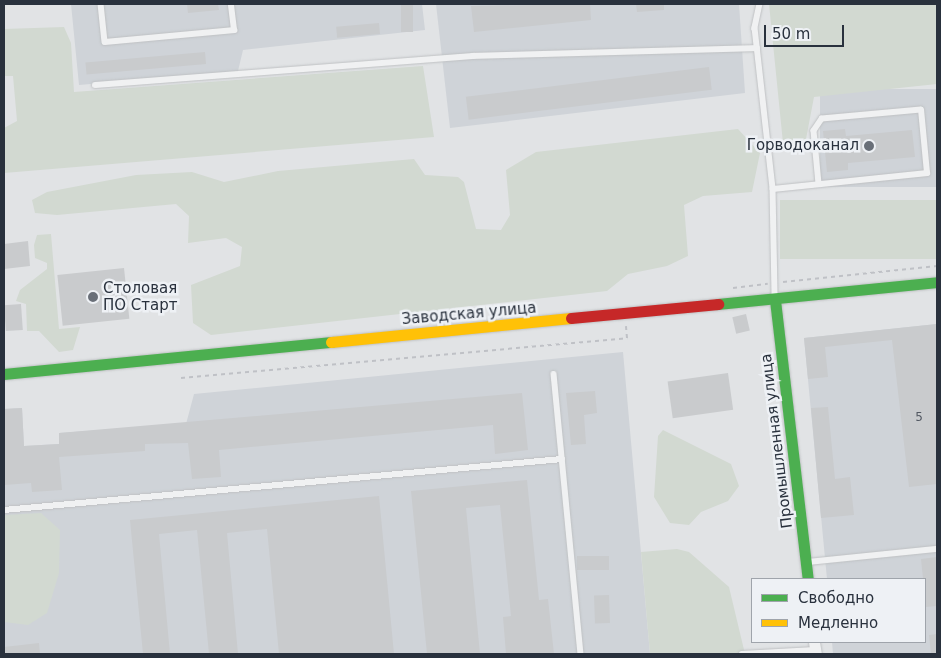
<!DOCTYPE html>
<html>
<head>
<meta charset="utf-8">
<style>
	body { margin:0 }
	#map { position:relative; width:941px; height:658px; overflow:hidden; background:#e1e3e5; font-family:"DejaVu Sans",sans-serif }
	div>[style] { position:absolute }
	.built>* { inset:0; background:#cfd3d8; transform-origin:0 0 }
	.green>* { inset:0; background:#d2d9d1; transform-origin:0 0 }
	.building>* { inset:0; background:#c9cbcd; transform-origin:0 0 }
	.path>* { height:2px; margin-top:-1px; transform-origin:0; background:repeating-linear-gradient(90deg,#bfc1c6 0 4px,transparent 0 8px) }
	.roads { filter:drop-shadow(0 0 1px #bfc1c3) drop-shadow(0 0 1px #bfc1c3) }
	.lane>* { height:5.5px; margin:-2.75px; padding:0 2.75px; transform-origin:2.75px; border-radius:2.75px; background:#f0f1f2 }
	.street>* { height:11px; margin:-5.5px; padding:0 5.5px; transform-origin:5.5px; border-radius:5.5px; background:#f0f1f2 }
	.fast>* { height:11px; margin:-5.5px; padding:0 5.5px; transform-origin:5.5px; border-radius:5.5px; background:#4caf50 }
	.slow>* { height:11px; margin:-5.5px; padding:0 5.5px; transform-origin:5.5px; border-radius:5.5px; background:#ffc107 }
	.jam>* { height:11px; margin:-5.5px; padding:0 5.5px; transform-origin:5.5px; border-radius:5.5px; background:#c62828 }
	.dots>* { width:14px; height:14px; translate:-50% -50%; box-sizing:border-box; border:2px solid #eef1f5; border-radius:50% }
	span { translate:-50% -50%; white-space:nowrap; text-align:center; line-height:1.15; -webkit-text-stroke:5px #eef1f5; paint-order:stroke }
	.number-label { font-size:12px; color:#525862 }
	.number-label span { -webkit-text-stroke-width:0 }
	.poi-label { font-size:15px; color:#29313d }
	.right { translate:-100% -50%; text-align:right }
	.left { translate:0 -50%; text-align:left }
	.street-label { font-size:15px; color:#29313d }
	.frame { position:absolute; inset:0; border:5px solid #29313d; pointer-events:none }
	.legend { position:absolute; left:751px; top:578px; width:175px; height:65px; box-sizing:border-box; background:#eef1f5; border:1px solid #9fa4ab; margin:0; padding:6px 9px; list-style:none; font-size:15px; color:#29313d }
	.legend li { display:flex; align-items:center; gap:10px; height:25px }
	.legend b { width:25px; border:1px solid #9fa4ab }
	.scale { position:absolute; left:764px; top:25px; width:80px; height:22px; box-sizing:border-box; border:2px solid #29313d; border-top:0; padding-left:6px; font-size:15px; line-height:18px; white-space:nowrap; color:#29313d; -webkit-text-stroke:4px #eef1f5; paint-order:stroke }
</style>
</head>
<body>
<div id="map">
	<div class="built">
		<i style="clip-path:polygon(71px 4px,422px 4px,425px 30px,243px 50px,238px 71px,79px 85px)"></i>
		<i style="clip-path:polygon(436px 4px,739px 4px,745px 93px,450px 128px)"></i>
		<i style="left:937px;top:89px;width:98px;height:117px;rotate:90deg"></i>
		<i style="clip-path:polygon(937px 324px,937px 654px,833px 654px,832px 642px,925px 642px,925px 579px,827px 579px,804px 338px)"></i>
		<i style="clip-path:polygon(623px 352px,650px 654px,4px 654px,4px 409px,22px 408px,24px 446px,59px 444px,59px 433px,186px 424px,194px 394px)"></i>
	</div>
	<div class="green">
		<i style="clip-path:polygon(769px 4px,937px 4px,937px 84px,814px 97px,806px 139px,783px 143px)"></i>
		<i style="clip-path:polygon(64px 27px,71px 43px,74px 92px,423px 66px,434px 137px,4px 173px,4px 128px,17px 121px,13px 76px,4px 76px,4px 29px)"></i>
		<i style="clip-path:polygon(738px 129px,760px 153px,752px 192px,703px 196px,684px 205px,688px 256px,667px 266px,628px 274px,607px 291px,211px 335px,193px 323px,191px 285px,240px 266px,242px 247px,226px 238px,188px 243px,189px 216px,176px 204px,57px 215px,35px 213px,32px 200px,47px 192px,136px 175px,192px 172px,224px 182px,278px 171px,414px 159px,425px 175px,458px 177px,464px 182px,476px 229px,501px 230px,510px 215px,506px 170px,536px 152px)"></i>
		<i style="left:937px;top:200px;width:59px;height:157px;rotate:90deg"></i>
		<i style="clip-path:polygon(51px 234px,59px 329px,80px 327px,73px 350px,59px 352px,39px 331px,27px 331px,26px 304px,16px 301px,20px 290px,47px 269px,47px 263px,35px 258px,34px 245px,37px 235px)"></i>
		<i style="clip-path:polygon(663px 430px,731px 464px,739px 486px,728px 501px,701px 512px,689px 525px,670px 523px,654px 497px,658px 436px)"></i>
		<i style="clip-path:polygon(41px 513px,60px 530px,59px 573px,47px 613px,28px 625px,4px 622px,4px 515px)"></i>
		<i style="clip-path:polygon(677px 549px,689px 552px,729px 587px,745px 654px,650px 654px,641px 552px)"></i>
	</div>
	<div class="building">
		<i style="clip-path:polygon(187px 4px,218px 4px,219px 10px,188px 13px)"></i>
		<i style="left:401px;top:4px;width:12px;height:28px"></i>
		<i style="clip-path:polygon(590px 4px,591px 20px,474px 32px,471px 6px)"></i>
		<i style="clip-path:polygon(636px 4px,664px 4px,664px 10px,637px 12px)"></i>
		<i style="left:379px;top:23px;width:11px;height:43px;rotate:85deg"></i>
		<i style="left:205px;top:52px;width:12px;height:120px;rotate:85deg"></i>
		<i style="left:709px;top:67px;width:23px;height:245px;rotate:83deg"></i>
		<i style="clip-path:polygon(845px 129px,846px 136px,912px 130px,915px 157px,848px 163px,848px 170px,827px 172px,823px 131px)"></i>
		<i style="clip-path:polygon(28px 241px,30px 266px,4px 269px,4px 244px)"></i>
		<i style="left:124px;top:268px;width:51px;height:67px;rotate:84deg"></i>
		<i style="left:21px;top:304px;width:26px;height:17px;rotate:86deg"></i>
		<i style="left:746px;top:314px;width:17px;height:14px;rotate:77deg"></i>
		<i style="clip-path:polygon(937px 324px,937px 484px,909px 487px,892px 340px,825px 347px,828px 377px,808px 379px,804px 338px)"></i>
		<i style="left:728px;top:373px;width:37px;height:61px;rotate:82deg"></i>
		<i style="clip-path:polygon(595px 391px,597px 413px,584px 415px,586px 444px,571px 445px,566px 393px)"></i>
		<i style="clip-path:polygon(522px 393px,528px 450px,495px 454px,493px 425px,219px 450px,221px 477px,192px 479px,188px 443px,145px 444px,145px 451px,59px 457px,62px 490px,32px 492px,31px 483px,4px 485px,4px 409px,22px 408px,24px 446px,59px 444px,59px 433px)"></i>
		<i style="clip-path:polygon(828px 407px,835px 479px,850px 477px,854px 515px,821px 518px,811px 408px)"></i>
		<i style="clip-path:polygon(527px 480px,539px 600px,548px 599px,554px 654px,506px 654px,503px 617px,511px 616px,500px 505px,466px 508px,480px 654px,427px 654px,411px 491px)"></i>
		<i style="clip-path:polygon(379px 496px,394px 654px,279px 654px,267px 529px,227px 533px,238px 654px,209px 654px,197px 530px,159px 534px,170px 654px,143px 654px,130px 520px)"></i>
		<i style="left:609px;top:556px;width:14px;height:32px;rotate:90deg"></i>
		<i style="clip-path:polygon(937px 557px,937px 606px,926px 607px,921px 559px)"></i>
		<i style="left:609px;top:595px;width:28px;height:15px;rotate:88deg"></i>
		<i style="clip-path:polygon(937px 634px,937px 654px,931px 654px,929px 635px)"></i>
		<i style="clip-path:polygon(39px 643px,40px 654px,4px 654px,4px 647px)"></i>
	</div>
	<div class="path">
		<i style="left:783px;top:282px;width:155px;rotate:-5.9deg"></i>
		<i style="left:733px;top:288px;width:35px;rotate:-7deg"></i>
		<i style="left:181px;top:378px;width:448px;rotate:-5.1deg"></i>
		<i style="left:627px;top:338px;width:12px;rotate:-95deg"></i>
	</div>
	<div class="roads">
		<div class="lane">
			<i style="left:101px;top:4px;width:38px;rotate:84deg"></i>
			<i style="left:105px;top:42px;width:130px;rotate:-5.3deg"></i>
			<i style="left:234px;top:30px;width:26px;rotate:-97deg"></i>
			<i style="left:760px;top:4px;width:25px;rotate:102deg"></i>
			<i style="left:755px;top:28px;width:162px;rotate:83.6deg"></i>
			<i style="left:773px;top:189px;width:106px;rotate:88.9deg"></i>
			<i style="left:95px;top:85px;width:379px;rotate:-4.4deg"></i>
			<i style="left:473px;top:56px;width:284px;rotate:-1.6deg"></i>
			<i style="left:773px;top:189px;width:155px;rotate:-5.9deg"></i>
			<i style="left:927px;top:173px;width:63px;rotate:-95.4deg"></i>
			<i style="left:921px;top:110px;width:99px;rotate:174.8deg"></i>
			<i style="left:822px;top:119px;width:14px;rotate:124deg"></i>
			<i style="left:814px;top:131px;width:53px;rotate:84.6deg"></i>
			<i style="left:554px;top:374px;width:281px;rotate:84.5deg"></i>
			<i style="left:4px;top:510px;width:560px;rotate:-5.22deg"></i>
			<i style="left:808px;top:562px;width:130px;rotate:-5.8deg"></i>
			<i style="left:742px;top:654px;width:73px;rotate:-3.1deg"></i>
		</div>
		<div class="street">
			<i style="left:814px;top:642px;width:12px;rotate:81deg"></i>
		</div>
		<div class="fast">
			<i style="left:775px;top:300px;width:281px;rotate:83.3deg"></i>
			<i style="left:718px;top:304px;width:220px;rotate:-5.7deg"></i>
			<i style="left:4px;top:374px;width:329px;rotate:-5.6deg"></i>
		</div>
		<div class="slow">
			<i style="left:331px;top:342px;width:241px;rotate:-5.7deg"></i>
		</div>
		<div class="jam">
			<i style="left:571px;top:318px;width:148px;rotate:-5.4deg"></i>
		</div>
	</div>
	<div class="dots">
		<i style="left:869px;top:146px;background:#696f78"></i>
		<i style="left:93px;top:297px;background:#696f78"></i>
	</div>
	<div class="number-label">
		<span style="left:919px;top:418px">5</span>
	</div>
	<div class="poi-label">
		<span class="right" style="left:859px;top:146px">Горводоканал</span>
		<span class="left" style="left:103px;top:297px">Столовая<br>ПО Старт</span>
	</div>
	<div class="street-label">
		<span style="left:469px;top:314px;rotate:-5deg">Заводская улица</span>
		<span style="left:777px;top:441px;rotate:-97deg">Промышленная улица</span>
	</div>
	<div class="frame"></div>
	<ul class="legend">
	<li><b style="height:6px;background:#4caf50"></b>Свободно</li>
	<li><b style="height:6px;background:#ffc107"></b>Медленно</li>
	</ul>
	<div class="scale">50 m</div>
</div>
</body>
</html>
